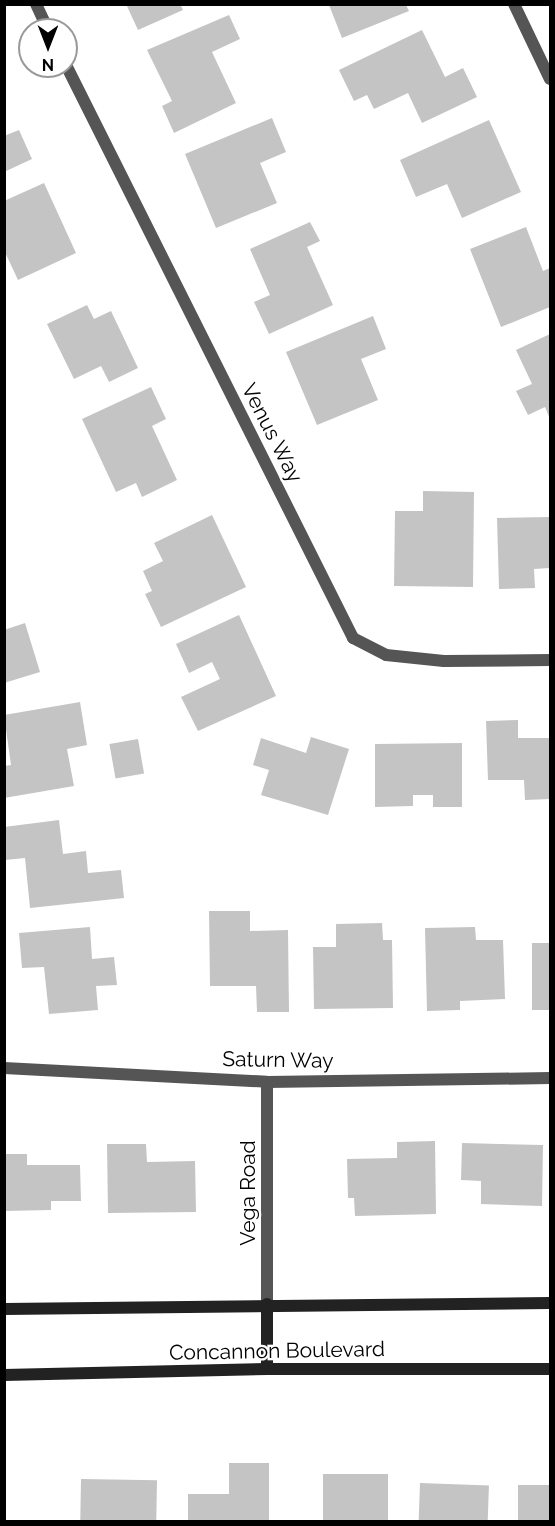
<!DOCTYPE html>
<html>
<head>
<meta charset="utf-8">
<style>
	body { margin:0 }
	#map { position:relative; width:555px; height:1526px; overflow:hidden; background:#fff; font-family:Raleway,sans-serif }
	div>[style] { position:absolute }
	.building>* { inset:0; background:#c4c4c4; transform-origin:0 0 }
	.street>* { height:12px; margin:-6px; padding:0 6px; transform-origin:6px; border-radius:6px; background:#555 }
	.secondary>* { height:12px; margin:-6px; padding:0 6px; transform-origin:6px; border-radius:6px; background:#222 }
	span { translate:-50% -50%; white-space:nowrap; text-align:center; line-height:1.15; -webkit-text-stroke:4.5px #fff; paint-order:stroke }
	.street-label { font-size:21px; color:#000 }
	.frame { position:absolute; inset:0; border:6px solid #000; pointer-events:none }
	.north { position:absolute; left:18px; top:18px; width:60px; height:60px; box-sizing:border-box; background:#fff; border:2px solid #999; border-radius:50%; rotate:180deg; font-size:16px; font-weight:700; line-height:24px; text-align:center; color:#000 }
	.north::after { content:''; display:block; margin:auto; width:21px; height:27px; background:#000; clip-path:polygon(50% 0,100% 100%,50% 72%,0 100%) }
</style>
</head>
<body>
<div id="map">
	<div class="building">
		<i style="clip-path:polygon(126px 4px,180px 4px,183px 10px,138px 30px)"></i>
		<i style="clip-path:polygon(329px 5px,406px 5px,409px 11px,342px 38px)"></i>
		<i style="clip-path:polygon(229px 15px,240px 39px,212px 52px,236px 103px,174px 133px,162px 106px,172px 101px,147px 50px)"></i>
		<i style="clip-path:polygon(422px 30px,445px 77px,463px 68px,477px 97px,422px 123px,408px 93px,374px 109px,367px 95px,354px 101px,339px 70px)"></i>
		<i style="clip-path:polygon(272px 118px,286px 152px,260px 163px,277px 203px,216px 228px,185px 154px)"></i>
		<i style="clip-path:polygon(489px 120px,521px 192px,462px 218px,447px 184px,416px 197px,400px 160px)"></i>
		<i style="clip-path:polygon(19px 130px,32px 159px,4px 172px,4px 136px)"></i>
		<i style="clip-path:polygon(44px 183px,76px 253px,18px 280px,4px 250px,4px 201px)"></i>
		<i style="clip-path:polygon(310px 222px,320px 241px,307px 247px,333px 305px,269px 334px,254px 302px,270px 295px,250px 249px)"></i>
		<i style="clip-path:polygon(526px 227px,543px 271px,550px 268px,550px 307px,501px 327px,470px 249px)"></i>
		<i style="clip-path:polygon(87px 305px,94px 319px,111px 311px,138px 368px,109px 382px,101px 366px,74px 379px,47px 324px)"></i>
		<i style="clip-path:polygon(373px 316px,386px 349px,361px 359px,378px 400px,317px 425px,286px 352px)"></i>
		<i style="clip-path:polygon(550px 334px,550px 419px,545px 407px,528px 415px,516px 391px,532px 384px,516px 350px)"></i>
		<i style="clip-path:polygon(151px 387px,166px 419px,152px 426px,177px 480px,142px 497px,136px 483px,116px 492px,82px 419px)"></i>
		<i style="clip-path:polygon(423px 491px,474px 492px,473px 587px,394px 586px,395px 511px,423px 511px)"></i>
		<i style="clip-path:polygon(212px 515px,246px 587px,161px 627px,145px 594px,152px 591px,143px 571px,163px 561px,154px 543px)"></i>
		<i style="clip-path:polygon(550px 517px,550px 568px,534px 569px,535px 588px,499px 589px,497px 518px)"></i>
		<i style="clip-path:polygon(239px 615px,276px 696px,198px 731px,181px 697px,220px 679px,212px 662px,189px 673px,176px 644px)"></i>
		<i style="clip-path:polygon(25px 623px,40px 672px,4px 683px,4px 630px)"></i>
		<i style="clip-path:polygon(80px 702px,87px 745px,67px 749px,74px 786px,4px 798px,4px 766px,11px 765px,4px 715px)"></i>
		<i style="clip-path:polygon(518px 720px,518px 738px,550px 738px,550px 799px,525px 800px,524px 780px,488px 780px,486px 721px)"></i>
		<i style="clip-path:polygon(311px 737px,349px 749px,328px 815px,261px 795px,269px 770px,253px 765px,261px 738px,306px 753px)"></i>
		<i style="left:138px;top:739px;width:35px;height:29px;rotate:80deg"></i>
		<i style="clip-path:polygon(462px 743px,462px 807px,433px 807px,433px 795px,413px 795px,413px 806px,375px 807px,375px 744px)"></i>
		<i style="clip-path:polygon(59px 820px,63px 854px,86px 851px,88px 873px,121px 870px,124px 898px,30px 908px,25px 858px,5px 860px,4px 827px)"></i>
		<i style="clip-path:polygon(209px 911px,250px 911px,250px 931px,288px 930px,289px 1012px,257px 1012px,256px 986px,210px 986px)"></i>
		<i style="clip-path:polygon(382px 923px,383px 940px,392px 940px,393px 1008px,314px 1009px,313px 947px,336px 947px,336px 924px)"></i>
		<i style="clip-path:polygon(90px 927px,92px 959px,114px 957px,117px 985px,96px 986px,98px 1010px,49px 1014px,44px 967px,22px 968px,19px 933px)"></i>
		<i style="clip-path:polygon(475px 927px,476px 940px,503px 940px,505px 999px,460px 1001px,460px 1010px,427px 1011px,425px 928px)"></i>
		<i style="left:532px;top:943px;width:18px;height:67px"></i>
		<i style="clip-path:polygon(435px 1141px,436px 1214px,355px 1216px,354px 1198px,348px 1198px,347px 1159px,397px 1158px,397px 1142px)"></i>
		<i style="clip-path:polygon(462px 1143px,543px 1145px,542px 1206px,481px 1204px,481px 1181px,461px 1180px)"></i>
		<i style="clip-path:polygon(107px 1144px,146px 1144px,147px 1162px,195px 1161px,196px 1212px,108px 1213px)"></i>
		<i style="clip-path:polygon(4px 1154px,27px 1154px,27px 1165px,80px 1165px,81px 1201px,51px 1201px,51px 1210px,4px 1211px)"></i>
		<i style="clip-path:polygon(229px 1463px,269px 1463px,269px 1522px,188px 1522px,188px 1494px,229px 1494px)"></i>
		<i style="left:323px;top:1474px;width:65px;height:48px"></i>
		<i style="left:81px;top:1479px;width:76px;height:43px;rotate:1deg"></i>
		<i style="left:420px;top:1483px;width:69px;height:39px;rotate:2deg"></i>
		<i style="left:550px;top:1485px;width:37px;height:32px;rotate:90deg"></i>
	</div>
	<div class="street">
		<i style="left:36px;top:4px;width:29px;rotate:65deg"></i>
		<i style="left:514px;top:4px;width:83px;rotate:64.4deg"></i>
		<i style="left:66px;top:65px;width:641px;rotate:63.39deg"></i>
		<i style="left:353px;top:638px;width:37px;rotate:27deg"></i>
		<i style="left:386px;top:655px;width:58px;rotate:5.9deg"></i>
		<i style="left:444px;top:661px;width:106px;rotate:-0.5deg"></i>
		<i style="left:4px;top:1068px;width:263px;rotate:3deg"></i>
		<i style="left:267px;top:1082px;width:283px;rotate:-0.8deg"></i>
		<i style="left:267px;top:1082px;width:222px;rotate:90deg"></i>
	</div>
	<div class="secondary">
		<i style="left:267px;top:1304px;width:65px;rotate:90deg"></i>
		<i style="left:4px;top:1309px;width:546px;rotate:-0.63deg"></i>
		<i style="left:4px;top:1375px;width:263px;rotate:-1.3deg"></i>
		<i style="left:267px;top:1369px;width:283px"></i>
	</div>
	<div class="street-label">
		<span style="left:272px;top:433px;rotate:63deg">Venus Way</span>
		<span style="left:278px;top:1060px;rotate:1deg">Saturn Way</span>
		<span style="left:248px;top:1193px;rotate:-90deg">Vega Road</span>
		<span style="left:277px;top:1351px;rotate:-1deg">Concannon Boulevard</span>
	</div>
	<div class="frame"></div>
	<div class="north">N</div>
</div>
</body>
</html>
